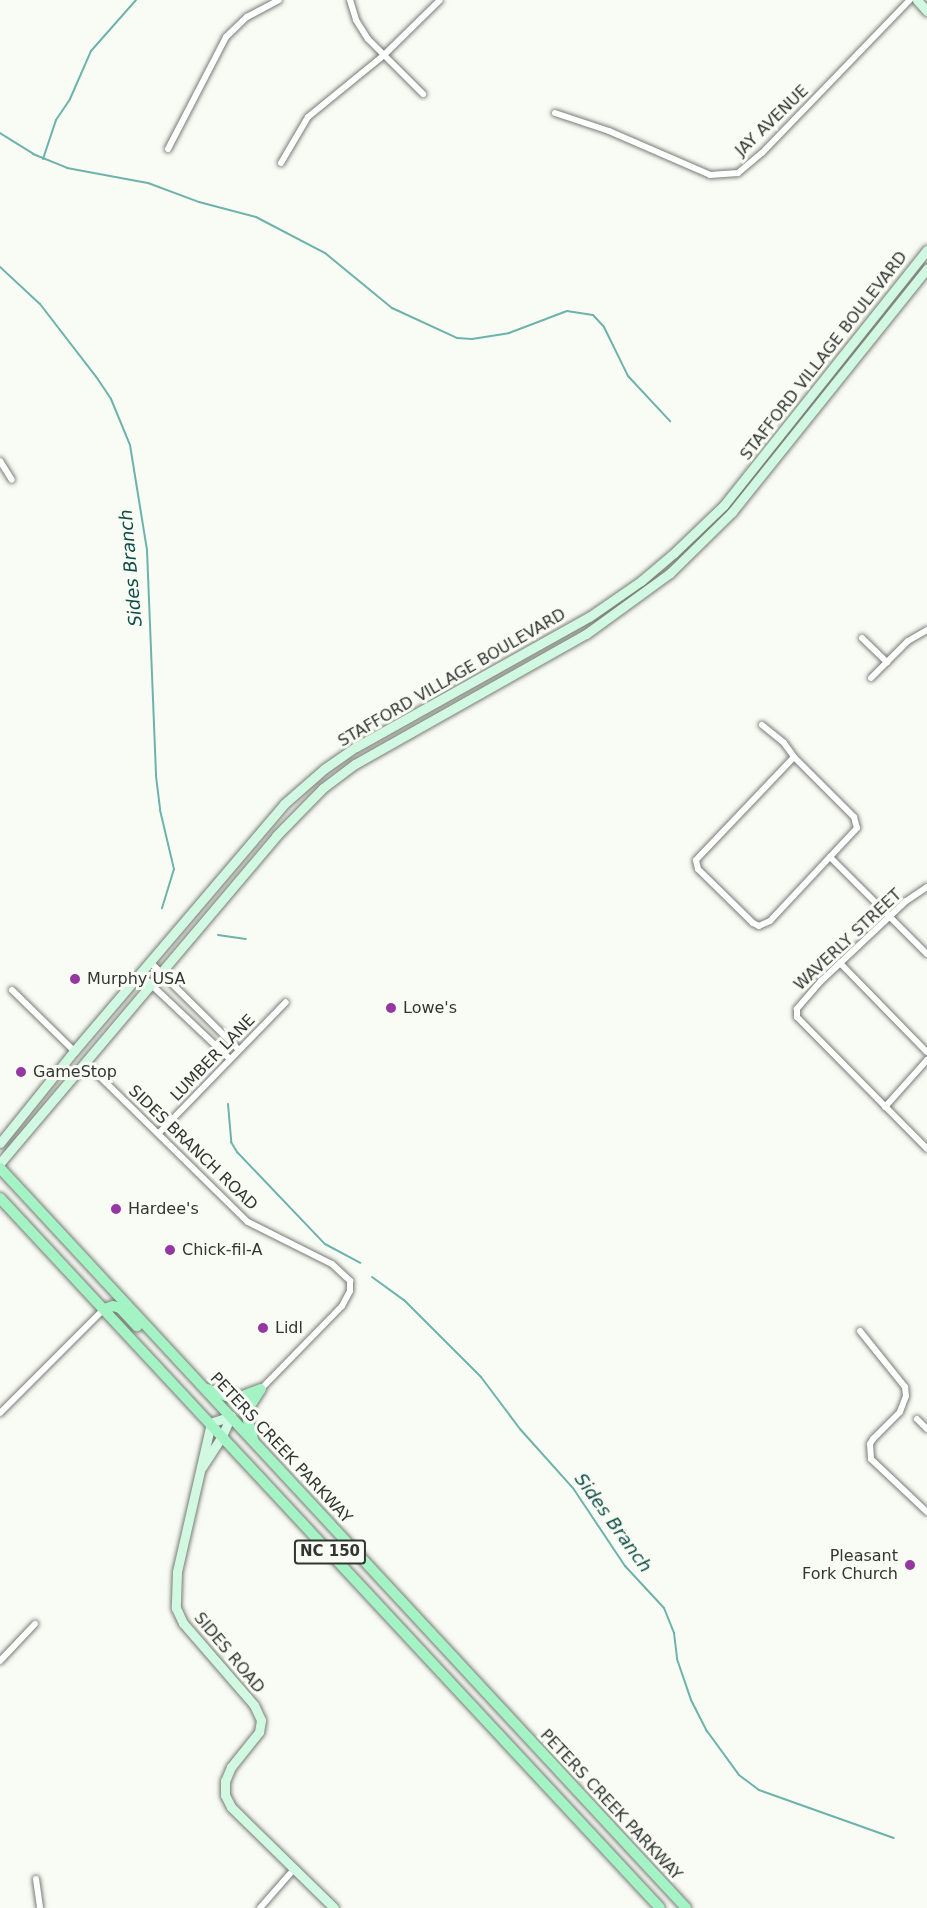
<!DOCTYPE html>
<html>
<head>
<meta charset="utf-8">
<style>
	body { margin:0 }
	#map { position:relative; width:927px; height:1908px; overflow:hidden; background:#f9fcf5; font-family:"DejaVu Sans",sans-serif }
	div>[style] { position:absolute }
	.stream>* { height:2px; margin:-1px; padding:0 1px; transform-origin:1px; border-radius:1px; background:#6db3ac }
	.roads { filter:drop-shadow(0 0 2px #797b75) drop-shadow(0 0 2px #797b75) }
	.street>* { height:6px; margin:-3px; padding:0 3px; transform-origin:3px; border-radius:3px; background:#fff }
	.secondary>* { height:9px; margin:-4.5px; padding:0 4.5px; transform-origin:4.5px; border-radius:4.5px; background:#d1f9e2 }
	.primary>* { height:10px; margin:-5px; padding:0 5px; transform-origin:5px; border-radius:5px; background:#a4f3c5 }
	.dots>* { width:16px; height:16px; translate:-50% -50%; box-sizing:border-box; border:3px solid #f9fcf5; border-radius:50% }
	span { translate:-50% -50%; white-space:nowrap; text-align:center; line-height:1.15; -webkit-text-stroke:6px #f9fcf5; paint-order:stroke }
	.shield-label span { padding:2px 4px; background:#f9fcf5; border:2px solid; border-radius:4px; -webkit-text-stroke-width:0 }
	.shield-label { font-size:15px; color:#343532; font-weight:700 }
	.street-label { font-size:16px; color:#343532 }
	.poi-label { font-size:16px; color:#343532 }
	.left { translate:0 -50%; text-align:left }
	.right { translate:-100% -50%; text-align:right }
	.water-label { font-size:18px; color:#0e4d48; font-style:italic }
</style>
</head>
<body>
<div id="map">
	<div class="stream">
		<i style="left:0;top:133px;width:39px;rotate:32deg"></i>
		<i style="left:33px;top:154px;width:37px;rotate:22deg"></i>
		<i style="left:67px;top:168px;width:82px;rotate:10.5deg"></i>
		<i style="left:148px;top:183px;width:54px;rotate:20.4deg"></i>
		<i style="left:199px;top:202px;width:59px;rotate:14.7deg"></i>
		<i style="left:256px;top:217px;width:78px;rotate:27.6deg"></i>
		<i style="left:325px;top:253px;width:87px;rotate:39.4deg"></i>
		<i style="left:392px;top:308px;width:72px;rotate:24.8deg"></i>
		<i style="left:457px;top:338px;width:15px;rotate:4deg"></i>
		<i style="left:472px;top:339px;width:37px;rotate:-9deg"></i>
		<i style="left:509px;top:333px;width:62px;rotate:-20.8deg"></i>
		<i style="left:567px;top:311px;width:26px;rotate:9deg"></i>
		<i style="left:593px;top:315px;width:16px;rotate:47deg"></i>
		<i style="left:604px;top:327px;width:55px;rotate:63.9deg"></i>
		<i style="left:628px;top:376px;width:62px;rotate:47deg"></i>
		<i style="left:43px;top:159px;width:41px;rotate:-71.6deg"></i>
		<i style="left:56px;top:120px;width:25px;rotate:-56deg"></i>
		<i style="left:70px;top:99px;width:52px;rotate:-66.4deg"></i>
		<i style="left:91px;top:51px;width:68px;rotate:-48.6deg"></i>
		<i style="left:0;top:267px;width:54px;rotate:42.8deg"></i>
		<i style="left:40px;top:304px;width:93px;rotate:52.4deg"></i>
		<i style="left:97px;top:378px;width:25px;rotate:56deg"></i>
		<i style="left:111px;top:399px;width:50px;rotate:67.6deg"></i>
		<i style="left:130px;top:445px;width:106px;rotate:80.8deg"></i>
		<i style="left:147px;top:550px;width:226px;rotate:87.7deg"></i>
		<i style="left:156px;top:776px;width:34px;rotate:83deg"></i>
		<i style="left:160px;top:810px;width:61px;rotate:76.7deg"></i>
		<i style="left:174px;top:869px;width:41px;rotate:107.1deg"></i>
		<i style="left:218px;top:935px;width:28px;rotate:8deg"></i>
		<i style="left:228px;top:1104px;width:38px;rotate:85deg"></i>
		<i style="left:231px;top:1142px;width:12px;rotate:59deg"></i>
		<i style="left:237px;top:1152px;width:127px;rotate:46.3deg"></i>
		<i style="left:325px;top:1244px;width:40px;rotate:28deg"></i>
		<i style="left:372px;top:1277px;width:39px;rotate:36deg"></i>
		<i style="left:404px;top:1300px;width:109px;rotate:45deg"></i>
		<i style="left:481px;top:1377px;width:65px;rotate:53.1deg"></i>
		<i style="left:520px;top:1429px;width:79px;rotate:48.1deg"></i>
		<i style="left:573px;top:1488px;width:94px;rotate:56.3deg"></i>
		<i style="left:625px;top:1566px;width:57px;rotate:47.1deg"></i>
		<i style="left:664px;top:1608px;width:27px;rotate:68deg"></i>
		<i style="left:674px;top:1633px;width:26px;rotate:83deg"></i>
		<i style="left:677px;top:1659px;width:43px;rotate:71.1deg"></i>
		<i style="left:691px;top:1700px;width:35px;rotate:63deg"></i>
		<i style="left:707px;top:1731px;width:54px;rotate:54deg"></i>
		<i style="left:739px;top:1775px;width:25px;rotate:37deg"></i>
		<i style="left:759px;top:1790px;width:143px;rotate:19.6deg"></i>
	</div>
	<div class="roads">
		<div class="street">
			<i style="left:350px;top:0;width:21px;rotate:73deg"></i>
			<i style="left:356px;top:20px;width:22px;rotate:58deg"></i>
			<i style="left:368px;top:39px;width:78px;rotate:45deg"></i>
			<i style="left:555px;top:113px;width:57px;rotate:18.4deg"></i>
			<i style="left:609px;top:131px;width:110px;rotate:23.5deg"></i>
			<i style="left:710px;top:175px;width:28px;rotate:-4deg"></i>
			<i style="left:738px;top:173px;width:31px;rotate:-40deg"></i>
			<i style="left:762px;top:153px;width:213px;rotate:-46deg"></i>
			<i style="left:168px;top:149px;width:126px;rotate:-62.6deg"></i>
			<i style="left:226px;top:37px;width:29px;rotate:-44deg"></i>
			<i style="left:247px;top:17px;width:36px;rotate:-28deg"></i>
			<i style="left:281px;top:163px;width:53px;rotate:-59.6deg"></i>
			<i style="left:308px;top:117px;width:98px;rotate:-39.2deg"></i>
			<i style="left:384px;top:55px;width:78px;rotate:-44.5deg"></i>
			<i style="left:0;top:461px;width:22px;rotate:58deg"></i>
			<i style="left:862px;top:638px;width:35px;rotate:44deg"></i>
			<i style="left:871px;top:678px;width:52px;rotate:-45deg"></i>
			<i style="left:908px;top:641px;width:22px;rotate:-30deg"></i>
			<i style="left:762px;top:725px;width:28px;rotate:39deg"></i>
			<i style="left:784px;top:743px;width:17px;rotate:54deg"></i>
			<i style="left:794px;top:757px;width:85px;rotate:45deg"></i>
			<i style="left:854px;top:817px;width:11px;rotate:75deg"></i>
			<i style="left:857px;top:828px;width:127px;rotate:133.1deg"></i>
			<i style="left:770px;top:921px;width:12px;rotate:156deg"></i>
			<i style="left:759px;top:926px;width:7px;rotate:-153deg"></i>
			<i style="left:753px;top:923px;width:77px;rotate:-135.5deg"></i>
			<i style="left:698px;top:869px;width:9px;rotate:-103deg"></i>
			<i style="left:696px;top:860px;width:142px;rotate:-46.4deg"></i>
			<i style="left:830px;top:857px;width:137px;rotate:45deg"></i>
			<i style="left:927px;top:887px;width:25px;rotate:146deg"></i>
			<i style="left:906px;top:901px;width:117px;rotate:136.7deg"></i>
			<i style="left:821px;top:981px;width:37px;rotate:131deg"></i>
			<i style="left:797px;top:1009px;width:8px;rotate:90deg"></i>
			<i style="left:797px;top:1017px;width:185px;rotate:45.4deg"></i>
			<i style="left:150px;top:962px;width:125px;rotate:44.7deg"></i>
			<i style="left:840px;top:963px;width:124px;rotate:45.7deg"></i>
			<i style="left:140px;top:974px;width:124px;rotate:43.4deg"></i>
			<i style="left:12px;top:990px;width:87px;rotate:44.5deg"></i>
			<i style="left:85px;top:1062px;width:228px;rotate:44.5deg"></i>
			<i style="left:248px;top:1222px;width:94px;rotate:26.6deg"></i>
			<i style="left:332px;top:1264px;width:25px;rotate:43deg"></i>
			<i style="left:350px;top:1281px;width:10px;rotate:90deg"></i>
			<i style="left:350px;top:1291px;width:17px;rotate:118deg"></i>
			<i style="left:342px;top:1306px;width:116px;rotate:134.3deg"></i>
			<i style="left:885px;top:1107px;width:63px;rotate:-48.2deg"></i>
			<i style="left:159px;top:1133px;width:182px;rotate:-45.9deg"></i>
			<i style="left:860px;top:1331px;width:72px;rotate:51.2deg"></i>
			<i style="left:905px;top:1387px;width:9px;rotate:84deg"></i>
			<i style="left:906px;top:1396px;width:17px;rotate:111deg"></i>
			<i style="left:900px;top:1412px;width:38px;rotate:135deg"></i>
			<i style="left:873px;top:1439px;width:6px;rotate:121deg"></i>
			<i style="left:870px;top:1444px;width:15px;rotate:86deg"></i>
			<i style="left:871px;top:1459px;width:77px;rotate:43.4deg"></i>
			<i style="left:0;top:1413px;width:147px;rotate:-45deg"></i>
			<i style="left:917px;top:1419px;width:14px;rotate:45deg"></i>
			<i style="left:0;top:1661px;width:51px;rotate:-46.6deg"></i>
			<i style="left:36px;top:1879px;width:29px;rotate:82deg"></i>
			<i style="left:260px;top:1908px;width:53px;rotate:-48.8deg"></i>
		</div>
		<div class="secondary">
			<i style="left:917px;top:0;width:15px;rotate:48deg"></i>
			<i style="left:0;top:1143px;width:118px;rotate:-51.2deg"></i>
			<i style="left:74px;top:1051px;width:324px;rotate:-49.6deg"></i>
			<i style="left:284px;top:804px;width:53px;rotate:-41.2deg"></i>
			<i style="left:324px;top:769px;width:39px;rotate:-35deg"></i>
			<i style="left:356px;top:747px;width:267px;rotate:-29.2deg"></i>
			<i style="left:589px;top:617px;width:63px;rotate:-34.7deg"></i>
			<i style="left:641px;top:581px;width:43px;rotate:-40.3deg"></i>
			<i style="left:674px;top:553px;width:69px;rotate:-43.8deg"></i>
			<i style="left:724px;top:505px;width:326px;rotate:-51.5deg"></i>
			<i style="left:0;top:1163px;width:428px;rotate:-49.8deg"></i>
			<i style="left:276px;top:836px;width:67px;rotate:-45.6deg"></i>
			<i style="left:323px;top:788px;width:40px;rotate:-37deg"></i>
			<i style="left:355px;top:764px;width:265px;rotate:-29.4deg"></i>
			<i style="left:586px;top:634px;width:104px;rotate:-36deg"></i>
			<i style="left:670px;top:573px;width:87px;rotate:-44.5deg"></i>
			<i style="left:732px;top:512px;width:312px;rotate:-51.3deg"></i>
			<i style="left:231px;top:1416px;width:21px;rotate:161deg"></i>
			<i style="left:211px;top:1423px;width:153px;rotate:102.9deg"></i>
			<i style="left:177px;top:1572px;width:36px;rotate:92deg"></i>
			<i style="left:176px;top:1608px;width:17px;rotate:65deg"></i>
			<i style="left:183px;top:1623px;width:108px;rotate:49.1deg"></i>
			<i style="left:254px;top:1705px;width:17px;rotate:65deg"></i>
			<i style="left:261px;top:1720px;width:12px;rotate:99deg"></i>
			<i style="left:259px;top:1732px;width:45px;rotate:128.7deg"></i>
			<i style="left:231px;top:1767px;width:15px;rotate:113deg"></i>
			<i style="left:225px;top:1781px;width:14px;rotate:90deg"></i>
			<i style="left:225px;top:1795px;width:13px;rotate:63deg"></i>
			<i style="left:231px;top:1807px;width:144px;rotate:44.4deg"></i>
			<i style="left:202px;top:1467px;width:37px;rotate:-57deg"></i>
			<i style="left:222px;top:1436px;width:22px;rotate:-66deg"></i>
		</div>
		<div class="primary">
			<i style="left:0;top:1168px;width:1009px;rotate:47.17deg"></i>
			<i style="left:0;top:1198px;width:969px;rotate:47.09deg"></i>
			<i style="left:104px;top:1309px;width:9px;rotate:-18deg"></i>
			<i style="left:113px;top:1306px;width:7px;rotate:16deg"></i>
			<i style="left:120px;top:1308px;width:25px;rotate:47deg"></i>
			<i style="left:207px;top:1389px;width:20px;rotate:20deg"></i>
			<i style="left:226px;top:1396px;width:14px;rotate:4deg"></i>
			<i style="left:240px;top:1397px;width:22px;rotate:-21deg"></i>
			<i style="left:253px;top:1439px;width:28px;rotate:-105deg"></i>
			<i style="left:246px;top:1412px;width:27px;rotate:-57deg"></i>
		</div>
	</div>
	<div class="dots">
		<i style="left:75px;top:979px;background:#9537a1"></i>
		<i style="left:391px;top:1008px;background:#9537a1"></i>
		<i style="left:21px;top:1072px;background:#9537a1"></i>
		<i style="left:116px;top:1209px;background:#9537a1"></i>
		<i style="left:170px;top:1250px;background:#9537a1"></i>
		<i style="left:263px;top:1328px;background:#9537a1"></i>
		<i style="left:910px;top:1565px;background:#9537a1"></i>
	</div>
	<div class="shield-label">
		<span style="left:330px;top:1552px">NC 150</span>
	</div>
	<div class="street-label">
		<span style="left:772px;top:121px;rotate:-44deg">JAY AVENUE</span>
		<span style="left:824px;top:356px;rotate:-52deg">STAFFORD VILLAGE BOULEVARD</span>
		<span style="left:452px;top:678px;rotate:-30deg">STAFFORD VILLAGE BOULEVARD</span>
		<span style="left:848px;top:940px;rotate:-43deg">WAVERLY STREET</span>
		<span style="left:213px;top:1058px;rotate:-46deg">LUMBER LANE</span>
		<span style="left:193px;top:1148px;rotate:44deg">SIDES BRANCH ROAD</span>
		<span style="left:281px;top:1448px;rotate:47deg">PETERS CREEK PARKWAY</span>
		<span style="left:229px;top:1653px;rotate:50deg">SIDES ROAD</span>
		<span style="left:611px;top:1805px;rotate:47deg">PETERS CREEK PARKWAY</span>
	</div>
	<div class="poi-label">
		<span class="left" style="left:87px;top:979px">Murphy USA</span>
		<span class="left" style="left:403px;top:1008px">Lowe's</span>
		<span class="left" style="left:33px;top:1072px">GameStop</span>
		<span class="left" style="left:128px;top:1209px">Hardee's</span>
		<span class="left" style="left:182px;top:1250px">Chick-fil-A</span>
		<span class="left" style="left:275px;top:1328px">Lidl</span>
		<span class="right" style="left:898px;top:1565px">Pleasant<br>Fork Church</span>
	</div>
	<div class="water-label">
		<span style="left:131px;top:568px;rotate:-95deg">Sides Branch</span>
		<span style="left:613px;top:1523px;rotate:54deg">Sides Branch</span>
	</div>
</div>
</body>
</html>
